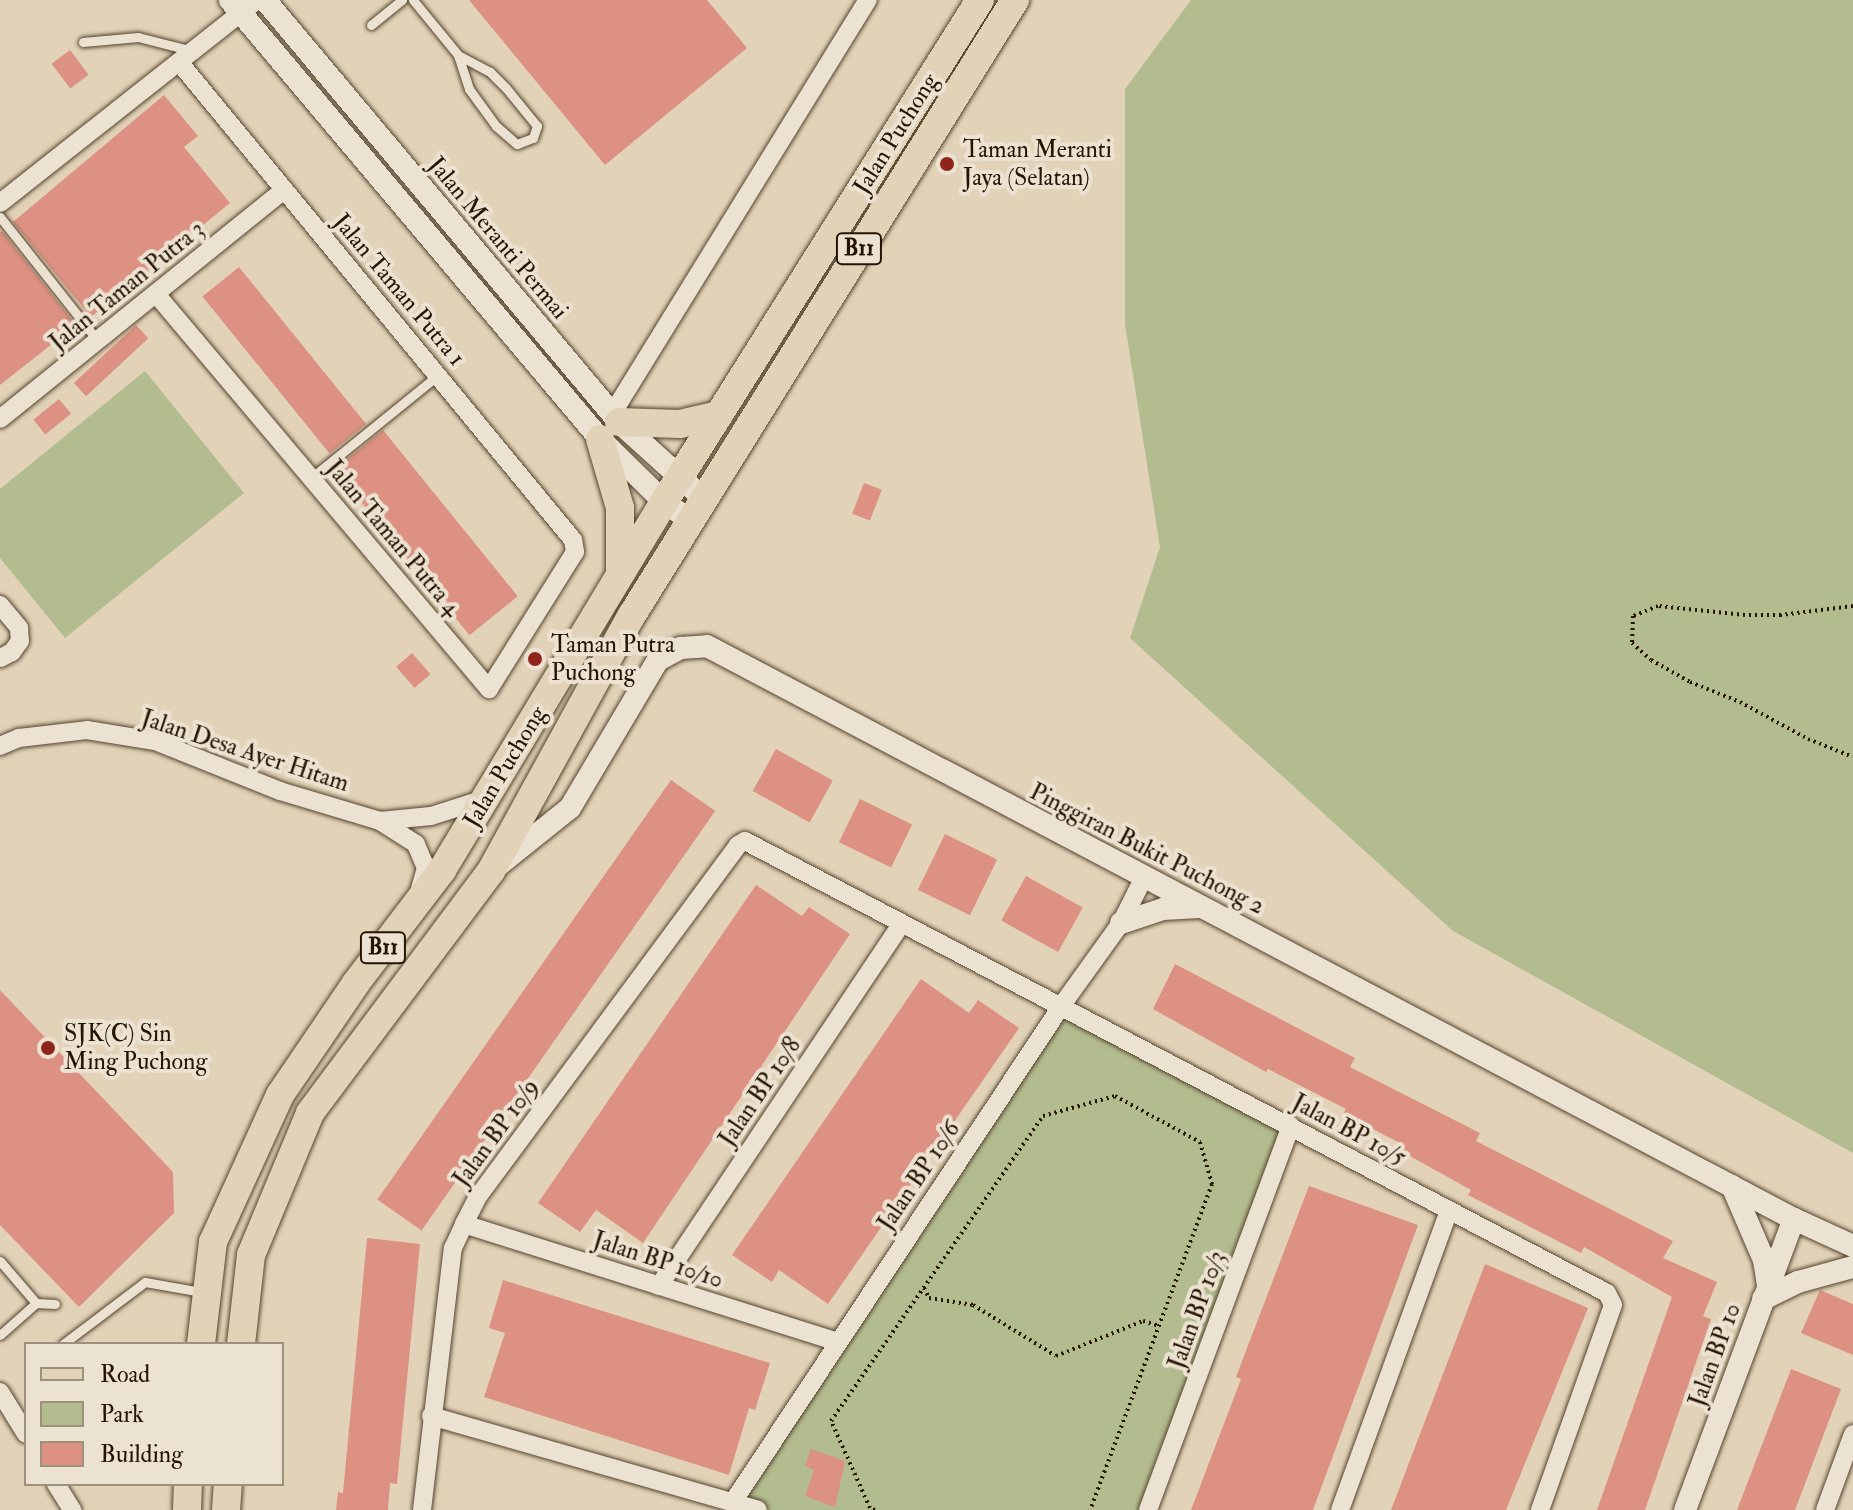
<!DOCTYPE html>
<html>
<head>
<meta charset="utf-8">
<style>
	body { margin:0 }
	#map { position:relative; width:1853px; height:1510px; overflow:hidden; background:#e2d3b8; font-family:"IM FELL Double Pica",serif }
	div>[style] { position:absolute }
	.green>* { inset:0; background:#b3bc8f }
	.building>* { inset:0; background:#dc9182; transform-origin:0 0 }
	.path>* { height:4px; margin-top:-2px; transform-origin:0; background:repeating-linear-gradient(90deg,#261400 0 2px,transparent 0 6px) }
	.roads { filter:drop-shadow(0 0 2px #55442e) drop-shadow(0 0 2px #55442e) }
	.service>* { height:9px; margin:-4.5px; padding:0 4.5px; transform-origin:4.5px; border-radius:4.5px; background:#ece2d1 }
	.minor>* { height:18px; margin:-9px; padding:0 9px; transform-origin:9px; border-radius:9px; background:#ece2d1 }
	.tertiary>* { height:22px; margin:-11px; padding:0 11px; transform-origin:11px; border-radius:11px; background:#ece2d1 }
	.primary>* { height:28px; margin:-14px; padding:0 14px; transform-origin:14px; border-radius:14px; background:#e2d3b8 }
	.dots>* { width:22px; height:22px; translate:-50% -50%; box-sizing:border-box; border:4px solid #ece2d1; border-radius:50% }
	span { translate:-50% -50%; white-space:nowrap; text-align:center; line-height:1.15; -webkit-text-stroke:8px #ece2d1; paint-order:stroke }
	.shield-label span { padding:2px 6px; background:#ece2d1; border:2px solid; border-radius:6px; -webkit-text-stroke-width:0 }
	.shield-label { font-size:22px; color:#261400; font-weight:700 }
	.street-label { font-size:24px; color:#261400 }
	.poi-label { font-size:24px; color:#261400 }
	.left { translate:0 -50%; text-align:left }
	.legend { position:absolute; left:24px; top:1342px; width:260px; height:144px; box-sizing:border-box; background:#ece2d1; border:2px solid #9d907d; margin:0; padding:10px 14px; list-style:none; font-size:24px; color:#261400 }
	.legend li { display:flex; align-items:center; gap:16px; height:40px }
	.legend b { width:40px; border:2px solid #9d907d }
</style>
</head>
<body>
<div id="map">
	<div class="green">
		<i style="clip-path:polygon(1191px 0,1853px 0,1853px 1153px,1453px 931px,1130px 638px,1160px 547px,1125px 324px,1125px 89px)"></i>
		<i style="clip-path:polygon(145px 371px,244px 493px,65px 638px,0 558px,0 489px)"></i>
		<i style="clip-path:polygon(1062px 1005px,1291px 1126px,1148px 1510px,758px 1510px,733px 1502px)"></i>
	</div>
	<div class="building">
		<i style="clip-path:polygon(469px 0,707px 0,747px 48px,605px 165px)"></i>
		<i style="left:70px;top:50px;width:31px;height:23px;rotate:53deg"></i>
		<i style="clip-path:polygon(164px 95px,198px 136px,184px 147px,230px 203px,91px 317px,13px 222px)"></i>
		<i style="clip-path:polygon(2px 231px,76px 325px,0 385px,0 232px)"></i>
		<i style="left:239px;top:267px;width:202px;height:47px;rotate:51deg"></i>
		<i style="left:136px;top:325px;width:18px;height:85px;rotate:47deg"></i>
		<i style="left:59px;top:399px;width:19px;height:33px;rotate:51deg"></i>
		<i style="left:383px;top:430px;width:214px;height:62px;rotate:51deg"></i>
		<i style="left:864px;top:483px;width:19px;height:33px;rotate:21deg"></i>
		<i style="left:412px;top:653px;width:28px;height:21px;rotate:49deg"></i>
		<i style="left:776px;top:749px;width:65px;height:48px;rotate:29deg"></i>
		<i style="left:671px;top:780px;width:54px;height:512px;rotate:35deg"></i>
		<i style="left:860px;top:799px;width:58px;height:48px;rotate:26deg"></i>
		<i style="left:945px;top:834px;width:58px;height:62px;rotate:26deg"></i>
		<i style="left:1026px;top:876px;width:65px;height:51px;rotate:29deg"></i>
		<i style="clip-path:polygon(756px 885px,802px 916px,809px 907px,850px 934px,643px 1243px,596px 1210px,580px 1232px,538px 1203px)"></i>
		<i style="clip-path:polygon(1175px 964px,1355px 1058px,1350px 1067px,1480px 1133px,1476px 1141px,1673px 1241px,1663px 1258px,1717px 1282px,1703px 1316px,1711px 1319px,1645px 1510px,1597px 1510px,1672px 1297px,1584px 1247px,1581px 1253px,1468px 1195px,1471px 1190px,1401px 1151px,1404px 1145px,1343px 1114px,1346px 1109px,1268px 1069px,1266px 1072px,1153px 1009px)"></i>
		<i style="clip-path:polygon(921px 979px,969px 1013px,978px 1000px,1019px 1028px,828px 1304px,779px 1270px,772px 1282px,732px 1255px)"></i>
		<i style="clip-path:polygon(0 990px,173px 1172px,174px 1213px,79px 1307px,0 1225px)"></i>
		<i style="clip-path:polygon(1309px 1186px,1418px 1225px,1313px 1510px,1191px 1510px,1241px 1379px,1236px 1377px)"></i>
		<i style="clip-path:polygon(367px 1238px,420px 1244px,397px 1484px,390px 1483px,388px 1510px,336px 1510px,338px 1492px,343px 1493px)"></i>
		<i style="clip-path:polygon(1485px 1264px,1588px 1308px,1506px 1510px,1391px 1510px)"></i>
		<i style="clip-path:polygon(503px 1280px,770px 1363px,755px 1410px,749px 1408px,729px 1475px,484px 1397px,505px 1333px,489px 1328px)"></i>
		<i style="clip-path:polygon(1820px 1290px,1853px 1304px,1853px 1355px,1801px 1333px)"></i>
		<i style="clip-path:polygon(1791px 1369px,1841px 1389px,1795px 1510px,1737px 1510px)"></i>
		<i style="clip-path:polygon(811px 1449px,845px 1461px,835px 1507px,805px 1496px,814px 1470px,805px 1466px)"></i>
	</div>
	<div class="path">
		<i style="left:1853px;top:606px;width:73px;rotate:172.9deg"></i>
		<i style="left:1781px;top:615px;width:36px;rotate:180deg"></i>
		<i style="left:1745px;top:615px;width:87px;rotate:-174.1deg"></i>
		<i style="left:1658px;top:606px;width:27px;rotate:158deg"></i>
		<i style="left:1633px;top:616px;width:27px;rotate:92deg"></i>
		<i style="left:1632px;top:643px;width:25px;rotate:42deg"></i>
		<i style="left:1651px;top:660px;width:45px;rotate:29.4deg"></i>
		<i style="left:1690px;top:682px;width:54px;rotate:21.8deg"></i>
		<i style="left:1740px;top:702px;width:77px;rotate:28.6deg"></i>
		<i style="left:1808px;top:739px;width:48px;rotate:21.8deg"></i>
		<i style="left:924px;top:1288px;width:11px;rotate:63deg"></i>
		<i style="left:929px;top:1298px;width:45px;rotate:9deg"></i>
		<i style="left:973px;top:1305px;width:97px;rotate:31.6deg"></i>
		<i style="left:1056px;top:1356px;width:94px;rotate:-21.9deg"></i>
		<i style="left:1143px;top:1321px;width:17px;rotate:17deg"></i>
		<i style="left:875px;top:1510px;width:5px;rotate:-158deg"></i>
		<i style="left:870px;top:1508px;width:95px;rotate:-114.1deg"></i>
		<i style="left:831px;top:1421px;width:371px;rotate:-55.2deg"></i>
		<i style="left:1043px;top:1116px;width:75px;rotate:-15.5deg"></i>
		<i style="left:1115px;top:1096px;width:97px;rotate:28.4deg"></i>
		<i style="left:1200px;top:1142px;width:44px;rotate:74.1deg"></i>
		<i style="left:1212px;top:1184px;width:348px;rotate:110.5deg"></i>
	</div>
	<div class="roads">
		<div class="service">
			<i style="left:413px;top:0;width:71px;rotate:50.7deg"></i>
			<i style="left:458px;top:55px;width:36px;rotate:72deg"></i>
			<i style="left:469px;top:89px;width:46px;rotate:53.9deg"></i>
			<i style="left:496px;top:126px;width:28px;rotate:41deg"></i>
			<i style="left:517px;top:144px;width:17px;rotate:-21deg"></i>
			<i style="left:533px;top:138px;width:13px;rotate:-72deg"></i>
			<i style="left:537px;top:126px;width:49px;rotate:-129.2deg"></i>
			<i style="left:506px;top:88px;width:23px;rotate:-135deg"></i>
			<i style="left:490px;top:72px;width:36px;rotate:-152deg"></i>
			<i style="left:371px;top:25px;width:40px;rotate:-39deg"></i>
			<i style="left:83px;top:42px;width:55px;rotate:-5.2deg"></i>
			<i style="left:138px;top:37px;width:57px;rotate:14.3deg"></i>
			<i style="left:0;top:217px;width:158px;rotate:51.7deg"></i>
			<i style="left:311px;top:478px;width:164px;rotate:-39deg"></i>
			<i style="left:0;top:1261px;width:55px;rotate:49.4deg"></i>
			<i style="left:36px;top:1303px;width:19px;rotate:3deg"></i>
			<i style="left:0;top:1335px;width:48px;rotate:-41.6deg"></i>
			<i style="left:63px;top:1344px;width:103px;rotate:-37.1deg"></i>
			<i style="left:145px;top:1282px;width:58px;rotate:10deg"></i>
		</div>
		<div class="minor">
			<i style="left:0;top:203px;width:328px;rotate:-38.3deg"></i>
			<i style="left:156px;top:294px;width:517px;rotate:49.87deg"></i>
			<i style="left:489px;top:689px;width:162px;rotate:-57.9deg"></i>
			<i style="left:575px;top:552px;width:12px;rotate:-99deg"></i>
			<i style="left:573px;top:540px;width:619px;rotate:-129.5deg"></i>
			<i style="left:612px;top:414px;width:487px;rotate:-58.3deg"></i>
			<i style="left:0;top:419px;width:365px;rotate:-38.9deg"></i>
			<i style="left:0;top:605px;width:30px;rotate:50deg"></i>
			<i style="left:19px;top:628px;width:13px;rotate:86deg"></i>
			<i style="left:20px;top:641px;width:14px;rotate:126deg"></i>
			<i style="left:12px;top:652px;width:13px;rotate:153deg"></i>
			<i style="left:0;top:746px;width:21px;rotate:-23deg"></i>
			<i style="left:19px;top:738px;width:68px;rotate:-6.7deg"></i>
			<i style="left:87px;top:730px;width:69px;rotate:9.2deg"></i>
			<i style="left:155px;top:741px;width:135px;rotate:21.8deg"></i>
			<i style="left:280px;top:791px;width:104px;rotate:16.7deg"></i>
			<i style="left:420px;top:889px;width:22px;rotate:-74deg"></i>
			<i style="left:426px;top:868px;width:26px;rotate:-113deg"></i>
			<i style="left:416px;top:844px;width:43px;rotate:-147.4deg"></i>
			<i style="left:380px;top:821px;width:51px;rotate:-5.6deg"></i>
			<i style="left:431px;top:816px;width:60px;rotate:-17.5deg"></i>
			<i style="left:464px;top:1224px;width:392px;rotate:17.5deg"></i>
			<i style="left:659px;top:1286px;width:435px;rotate:-56.2deg"></i>
			<i style="left:0;top:1392px;width:49px;rotate:58.2deg"></i>
			<i style="left:431px;top:1416px;width:340px;rotate:16deg"></i>
			<i style="left:56px;top:1484px;width:31px;rotate:58deg"></i>
			<i style="left:733px;top:1502px;width:596px;rotate:-56.5deg"></i>
			<i style="left:1062px;top:1005px;width:101px;rotate:-54.3deg"></i>
			<i style="left:1121px;top:923px;width:51px;rotate:-63.4deg"></i>
			<i style="left:422px;top:1510px;width:264px;rotate:-83.3deg"></i>
			<i style="left:453px;top:1248px;width:26px;rotate:-65deg"></i>
			<i style="left:464px;top:1224px;width:29px;rotate:-63deg"></i>
			<i style="left:477px;top:1198px;width:439px;rotate:-53.5deg"></i>
			<i style="left:738px;top:845px;width:8px;rotate:-30deg"></i>
			<i style="left:745px;top:841px;width:973px;rotate:27.67deg"></i>
			<i style="left:1607px;top:1293px;width:13px;rotate:63deg"></i>
			<i style="left:1613px;top:1305px;width:218px;rotate:109.6deg"></i>
			<i style="left:1148px;top:1510px;width:410px;rotate:-69.6deg"></i>
			<i style="left:1340px;top:1510px;width:319px;rotate:-70deg"></i>
			<i style="left:1825px;top:1510px;width:81px;rotate:-69.8deg"></i>
		</div>
		<div class="tertiary">
			<i style="left:230px;top:0;width:574px;rotate:49.87deg"></i>
			<i style="left:600px;top:439px;width:90px;rotate:44.5deg"></i>
			<i style="left:664px;top:502px;width:32px;rotate:35deg"></i>
			<i style="left:265px;top:0;width:551px;rotate:50.01deg"></i>
			<i style="left:619px;top:422px;width:113px;rotate:42.1deg"></i>
			<i style="left:495px;top:868px;width:96px;rotate:-38.7deg"></i>
			<i style="left:570px;top:808px;width:172px;rotate:-59.3deg"></i>
			<i style="left:658px;top:660px;width:26px;rotate:-28deg"></i>
			<i style="left:681px;top:648px;width:26px;rotate:-4deg"></i>
			<i style="left:707px;top:646px;width:1229px;rotate:27.8deg"></i>
			<i style="left:1794px;top:1219px;width:65px;rotate:24.6deg"></i>
			<i style="left:1121px;top:923px;width:44px;rotate:-18.4deg"></i>
			<i style="left:1163px;top:909px;width:36px;rotate:-3deg"></i>
			<i style="left:1732px;top:1186px;width:81px;rotate:66.6deg"></i>
			<i style="left:1764px;top:1260px;width:24px;rotate:81deg"></i>
			<i style="left:1763px;top:1299px;width:39px;rotate:-26deg"></i>
			<i style="left:1798px;top:1282px;width:57px;rotate:-15.3deg"></i>
			<i style="left:1685px;top:1510px;width:311px;rotate:-69.5deg"></i>
		</div>
		<div class="primary">
			<i style="left:619px;top:422px;width:61px;rotate:1.9deg"></i>
			<i style="left:680px;top:424px;width:40px;rotate:-13deg"></i>
			<i style="left:600px;top:439px;width:72px;rotate:73.8deg"></i>
			<i style="left:620px;top:508px;width:62px;rotate:90deg"></i>
			<i style="left:201px;top:1344px;width:103px;rotate:-83.3deg"></i>
			<i style="left:213px;top:1242px;width:162px;rotate:-65.5deg"></i>
			<i style="left:280px;top:1095px;width:135px;rotate:-55.8deg"></i>
			<i style="left:356px;top:983px;width:142px;rotate:-52.7deg"></i>
			<i style="left:442px;top:870px;width:430px;rotate:-58.9deg"></i>
			<i style="left:664px;top:502px;width:593px;rotate:-57.81deg"></i>
			<i style="left:241px;top:1344px;width:90px;rotate:-83.6deg"></i>
			<i style="left:251px;top:1255px;width:154px;rotate:-67.4deg"></i>
			<i style="left:310px;top:1113px;width:302px;rotate:-53.2deg"></i>
			<i style="left:491px;top:871px;width:292px;rotate:-61.2deg"></i>
			<i style="left:632px;top:615px;width:725px;rotate:-58.09deg"></i>
			<i style="left:187px;top:1510px;width:26px;rotate:-88deg"></i>
			<i style="left:226px;top:1510px;width:26px;rotate:-86deg"></i>
		</div>
	</div>
	<div class="dots">
		<i style="left:947px;top:164px;background:#8f2418"></i>
		<i style="left:535px;top:659px;background:#8f2418"></i>
		<i style="left:48px;top:1048px;background:#8f2418"></i>
	</div>
	<div class="shield-label">
		<span style="left:859px;top:249px">B11</span>
		<span style="left:383px;top:948px">B11</span>
	</div>
	<div class="street-label">
		<span style="left:896px;top:134px;rotate:-58deg">Jalan Puchong</span>
		<span style="left:498px;top:238px;rotate:50deg">Jalan Meranti Permai</span>
		<span style="left:127px;top:286px;rotate:-39deg">Jalan Taman Putra 3</span>
		<span style="left:399px;top:290px;rotate:50deg">Jalan Taman Putra 1</span>
		<span style="left:393px;top:538px;rotate:50deg">Jalan Taman Putra 4</span>
		<span style="left:245px;top:751px;rotate:18deg">Jalan Desa Ayer Hitam</span>
		<span style="left:505px;top:767px;rotate:-59deg">Jalan Puchong</span>
		<span style="left:1147px;top:849px;rotate:27deg">Pinggiran Bukit Puchong 2</span>
		<span style="left:760px;top:1092px;rotate:-56deg">Jalan BP 10/8</span>
		<span style="left:1349px;top:1130px;rotate:28deg">Jalan BP 10/5</span>
		<span style="left:496px;top:1133px;rotate:-54deg">Jalan BP 10/9</span>
		<span style="left:919px;top:1176px;rotate:-56deg">Jalan BP 10/6</span>
		<span style="left:658px;top:1260px;rotate:18deg">Jalan BP 10/10</span>
		<span style="left:1197px;top:1310px;rotate:-70deg">Jalan BP 10/3</span>
		<span style="left:1715px;top:1355px;rotate:-70deg">Jalan BP 10</span>
	</div>
	<div class="poi-label">
		<span class="left" style="left:963px;top:164px">Taman Meranti<br>Jaya (Selatan)</span>
		<span class="left" style="left:551px;top:659px">Taman Putra<br>Puchong</span>
		<span class="left" style="left:64px;top:1048px">SJK(C) Sin<br>Ming Puchong</span>
	</div>
	<ul class="legend">
	<li><b style="height:10px;background:#e2d3b8"></b>Road</li>
	<li><b style="height:22px;background:#b3bc8f"></b>Park</li>
	<li><b style="height:22px;background:#dc9182"></b>Building</li>
	</ul>
</div>
</body>
</html>
